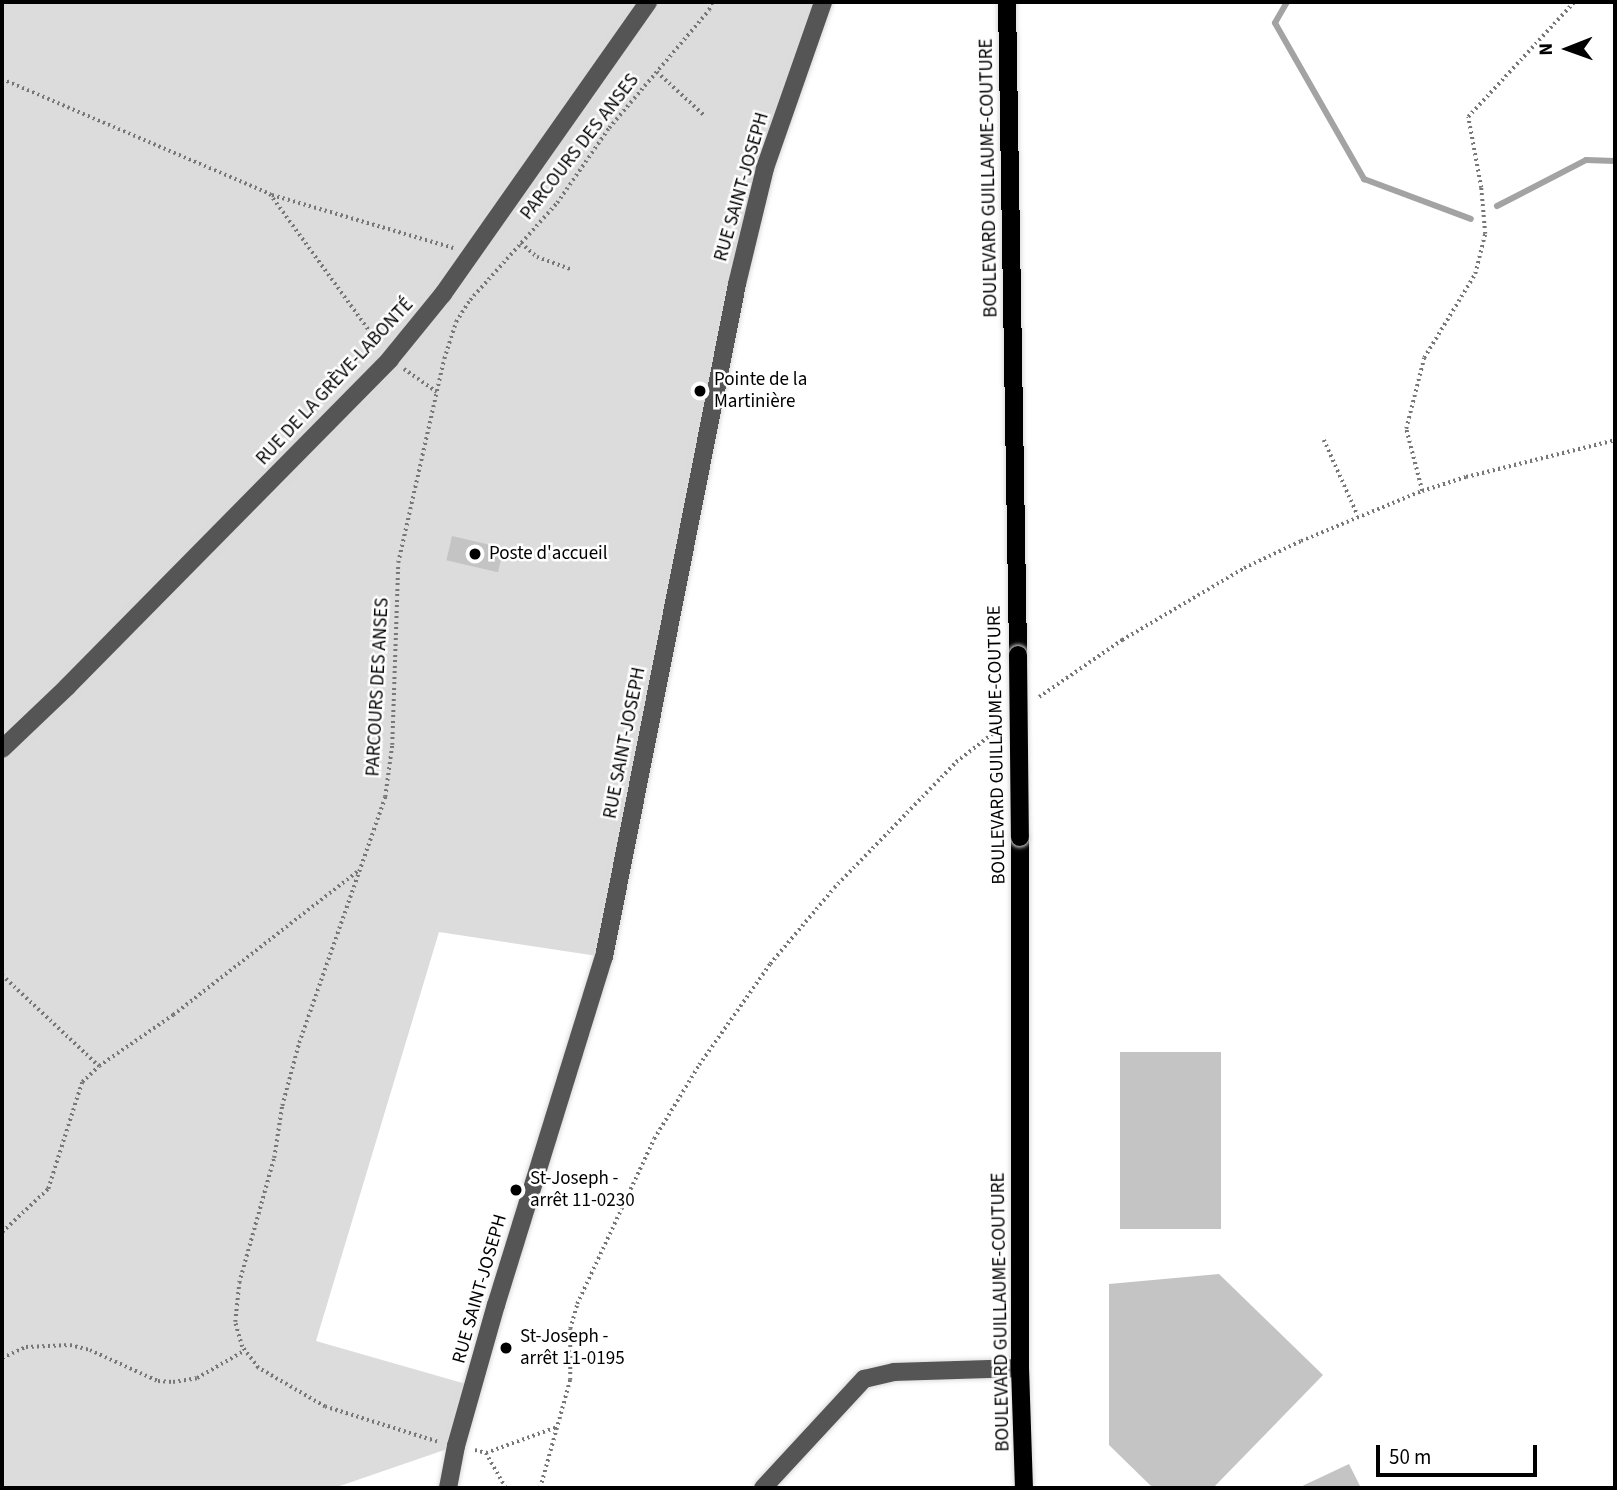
<!DOCTYPE html>
<html>
<head>
<meta charset="utf-8">
<style>
	body { margin:0 }
	#map { position:relative; width:1617px; height:1490px; overflow:hidden; background:#fff; font-family:"Source Sans 3",sans-serif }
	div>[style] { position:absolute }
	.green>* { inset:0; background:#dcdcdc }
	.stream>* { height:6px; margin:-3px; padding:0 3px; transform-origin:3px; border-radius:3px; background:#a3a3a3 }
	.building>* { inset:0; background:#c4c4c4; transform-origin:0 0 }
	.path>* { height:3.5px; margin-top:-1.75px; transform-origin:0; background:repeating-linear-gradient(90deg,#777 0 2px,transparent 0 5.5px) }
	.roads { filter:drop-shadow(0 0 2px #dbdbdb) drop-shadow(0 0 2px #dbdbdb) }
	.minor>* { height:18px; margin:-9px; padding:0 9px; transform-origin:9px; border-radius:9px; background:#555 }
	.major>* { height:18px; margin:-9px; padding:0 9px; transform-origin:9px; border-radius:9px; background:#000 }
	.bridges { filter:drop-shadow(0 0 2px #dbdbdb) drop-shadow(0 0 2px #dbdbdb) }
	.major-bridge>* { height:18px; margin:-9px; padding:0 9px; transform-origin:9px; border-radius:9px; background:#000 }
	.dots>* { width:19px; height:19px; translate:-50% -50%; box-sizing:border-box; border:4px solid #fff; border-radius:50% }
	span { translate:-50% -50%; white-space:nowrap; text-align:center; line-height:1.15; -webkit-text-stroke:5px #fff; paint-order:stroke }
	.street-label { font-size:19px; color:#000 }
	.poi-label { font-size:19px; color:#000 }
	.left { translate:0 -50%; text-align:left }
	.frame { position:absolute; inset:0; border:4px solid #000; pointer-events:none }
	.north { position:absolute; left:1533px; top:14px; width:70px; height:70px; -webkit-text-stroke:5px #fff; paint-order:stroke; rotate:269deg; font-size:19px; font-weight:700; line-height:28px; text-align:center; color:#000 }
	.north::after { content:''; display:block; margin:auto; width:24px; height:32px; background:#000; clip-path:polygon(50% 0,100% 100%,50% 72%,0 100%) }
	.scale { position:absolute; left:1376px; top:1445px; width:161px; height:32px; box-sizing:border-box; border:4px solid #000; border-top:0; padding-left:9px; font-size:21px; line-height:24px; white-space:nowrap; color:#000; -webkit-text-stroke:5px #fff; paint-order:stroke }
</style>
</head>
<body>
<div id="map">
	<div class="green">
		<i style="clip-path:polygon(2px 2px,823px 2px,765px 168px,604px 957px,439px 932px,316px 1341px,473px 1386px,456px 1446px,334px 1488px,2px 1488px)"></i>
	</div>
	<div class="stream">
		<i style="left:1287px;top:2px;width:24px;rotate:120deg"></i>
		<i style="left:1275px;top:23px;width:180px;rotate:60.3deg"></i>
		<i style="left:1364px;top:179px;width:114px;rotate:20.5deg"></i>
		<i style="left:1497px;top:206px;width:100px;rotate:-27.3deg"></i>
		<i style="left:1586px;top:160px;width:29px;rotate:2deg"></i>
	</div>
	<div class="building">
		<i style="left:452px;top:536px;width:53px;height:25px;rotate:13deg"></i>
		<i style="left:1221px;top:1052px;width:177px;height:101px;rotate:90deg"></i>
		<i style="clip-path:polygon(1219px 1274px,1323px 1375px,1213px 1488px,1153px 1488px,1109px 1445px,1109px 1284px)"></i>
		<i style="clip-path:polygon(1349px 1464px,1361px 1488px,1298px 1488px)"></i>
	</div>
	<div class="path">
		<i style="left:657px;top:72px;width:64px;rotate:42.5deg"></i>
		<i style="left:2px;top:79px;width:292px;rotate:23.2deg"></i>
		<i style="left:270px;top:194px;width:185px;rotate:54deg"></i>
		<i style="left:272px;top:195px;width:189px;rotate:16.3deg"></i>
		<i style="left:521px;top:243px;width:21px;rotate:41deg"></i>
		<i style="left:537px;top:257px;width:38px;rotate:20deg"></i>
		<i style="left:404px;top:369px;width:40px;rotate:34.9deg"></i>
		<i style="left:1324px;top:440px;width:83px;rotate:65.9deg"></i>
		<i style="left:1422px;top:491px;width:64px;rotate:-104.5deg"></i>
		<i style="left:1406px;top:429px;width:73px;rotate:-75.8deg"></i>
		<i style="left:1424px;top:358px;width:98px;rotate:-58.7deg"></i>
		<i style="left:1475px;top:274px;width:41px;rotate:-76deg"></i>
		<i style="left:1485px;top:234px;width:46px;rotate:-95deg"></i>
		<i style="left:1481px;top:188px;width:72px;rotate:-100.4deg"></i>
		<i style="left:1468px;top:117px;width:156px;rotate:-47.3deg"></i>
		<i style="left:1039px;top:697px;width:101px;rotate:-34.5deg"></i>
		<i style="left:1122px;top:640px;width:142px;rotate:-30.5deg"></i>
		<i style="left:1244px;top:568px;width:63px;rotate:-25.3deg"></i>
		<i style="left:1301px;top:541px;width:131px;rotate:-22.5deg"></i>
		<i style="left:1422px;top:491px;width:46px;rotate:-17.7deg"></i>
		<i style="left:1466px;top:477px;width:154px;rotate:-13.9deg"></i>
		<i style="left:2px;top:975px;width:133px;rotate:43.2deg"></i>
		<i style="left:2px;top:1232px;width:63px;rotate:-43.1deg"></i>
		<i style="left:48px;top:1189px;width:112px;rotate:-72.4deg"></i>
		<i style="left:82px;top:1082px;width:23px;rotate:-43deg"></i>
		<i style="left:99px;top:1066px;width:90px;rotate:-34.6deg"></i>
		<i style="left:173px;top:1015px;width:234px;rotate:-37.9deg"></i>
		<i style="left:2px;top:1358px;width:26px;rotate:-25deg"></i>
		<i style="left:26px;top:1347px;width:44px;rotate:-2.6deg"></i>
		<i style="left:70px;top:1345px;width:21px;rotate:14deg"></i>
		<i style="left:90px;top:1350px;width:75px;rotate:24.5deg"></i>
		<i style="left:158px;top:1381px;width:15px;rotate:4deg"></i>
		<i style="left:173px;top:1382px;width:24px;rotate:-9deg"></i>
		<i style="left:197px;top:1378px;width:54px;rotate:-29.9deg"></i>
		<i style="left:437px;top:1442px;width:117px;rotate:-162.6deg"></i>
		<i style="left:325px;top:1407px;width:78px;rotate:-149.8deg"></i>
		<i style="left:258px;top:1368px;width:26px;rotate:-127deg"></i>
		<i style="left:242px;top:1347px;width:26px;rotate:-106deg"></i>
		<i style="left:235px;top:1322px;width:39px;rotate:-84deg"></i>
		<i style="left:239px;top:1283px;width:130px;rotate:-74.4deg"></i>
		<i style="left:274px;top:1158px;width:53px;rotate:-81.3deg"></i>
		<i style="left:282px;top:1106px;width:65px;rotate:-74.9deg"></i>
		<i style="left:299px;top:1043px;width:261px;rotate:-70.7deg"></i>
		<i style="left:385px;top:797px;width:52px;rotate:-82.3deg"></i>
		<i style="left:392px;top:745px;width:182px;rotate:-88.1deg"></i>
		<i style="left:398px;top:563px;width:209px;rotate:-77.3deg"></i>
		<i style="left:444px;top:359px;width:39px;rotate:-72deg"></i>
		<i style="left:456px;top:322px;width:26px;rotate:-58deg"></i>
		<i style="left:470px;top:300px;width:130px;rotate:-48.1deg"></i>
		<i style="left:557px;top:203px;width:91px;rotate:-55.3deg"></i>
		<i style="left:609px;top:128px;width:155px;rotate:-49.7deg"></i>
		<i style="left:709px;top:10px;width:9px;rotate:-69deg"></i>
		<i style="left:475px;top:1450px;width:11px;rotate:15deg"></i>
		<i style="left:486px;top:1453px;width:40px;rotate:60.3deg"></i>
		<i style="left:486px;top:1453px;width:76px;rotate:-20.1deg"></i>
		<i style="left:540px;top:1488px;width:112px;rotate:-74.5deg"></i>
		<i style="left:570px;top:1380px;width:51px;rotate:-90deg"></i>
		<i style="left:570px;top:1329px;width:26px;rotate:-74deg"></i>
		<i style="left:577px;top:1304px;width:182px;rotate:-65deg"></i>
		<i style="left:654px;top:1139px;width:87px;rotate:-58.7deg"></i>
		<i style="left:699px;top:1065px;width:123px;rotate:-54.9deg"></i>
		<i style="left:770px;top:964px;width:99px;rotate:-49.9deg"></i>
		<i style="left:834px;top:888px;width:175px;rotate:-45.9deg"></i>
		<i style="left:956px;top:762px;width:56px;rotate:-37.7deg"></i>
	</div>
	<div class="roads">
		<div class="minor">
			<i style="left:2px;top:749px;width:90px;rotate:-43.6deg"></i>
			<i style="left:67px;top:687px;width:460px;rotate:-45.4deg"></i>
			<i style="left:390px;top:359px;width:84px;rotate:-50.8deg"></i>
			<i style="left:443px;top:294px;width:357px;rotate:-54.9deg"></i>
			<i style="left:448px;top:1488px;width:43px;rotate:-79.2deg"></i>
			<i style="left:456px;top:1446px;width:147px;rotate:-74.2deg"></i>
			<i style="left:496px;top:1305px;width:364px;rotate:-72.8deg"></i>
			<i style="left:604px;top:957px;width:686px;rotate:-78.82deg"></i>
			<i style="left:737px;top:284px;width:119px;rotate:-76.4deg"></i>
			<i style="left:765px;top:168px;width:176px;rotate:-70.7deg"></i>
			<i style="left:763px;top:1488px;width:149px;rotate:-47.2deg"></i>
			<i style="left:864px;top:1379px;width:31px;rotate:-13deg"></i>
			<i style="left:894px;top:1372px;width:126px;rotate:-1.8deg"></i>
		</div>
		<div class="major">
			<i style="left:1007px;top:2px;width:653px;rotate:89.03deg"></i>
			<i style="left:1020px;top:837px;width:531px;rotate:90deg"></i>
			<i style="left:1020px;top:1368px;width:120px;rotate:88.1deg"></i>
		</div>
	</div>
	<div class="bridges">
		<div class="major-bridge">
			<i style="left:1018px;top:655px;width:182px;rotate:89.4deg"></i>
		</div>
	</div>
	<div class="dots">
		<i style="left:700px;top:391px;background:#000"></i>
		<i style="left:475px;top:554px;background:#000"></i>
		<i style="left:516px;top:1190px;background:#000"></i>
		<i style="left:506px;top:1348px;background:#000"></i>
	</div>
	<div class="street-label">
		<span style="left:580px;top:147px;rotate:-52deg">PARCOURS DES ANSES</span>
		<span style="left:989px;top:178px;rotate:-91deg">BOULEVARD GUILLAUME-COUTURE</span>
		<span style="left:742px;top:187px;rotate:-74deg">RUE SAINT-JOSEPH</span>
		<span style="left:335px;top:382px;rotate:-47deg">RUE DE LA GRÈVE-LABONTÉ</span>
		<span style="left:378px;top:687px;rotate:-87deg">PARCOURS DES ANSES</span>
		<span style="left:625px;top:743px;rotate:-79deg">RUE SAINT-JOSEPH</span>
		<span style="left:997px;top:745px;rotate:-91deg">BOULEVARD GUILLAUME-COUTURE</span>
		<span style="left:480px;top:1289px;rotate:-74deg">RUE SAINT-JOSEPH</span>
		<span style="left:1001px;top:1312px;rotate:-91deg">BOULEVARD GUILLAUME-COUTURE</span>
	</div>
	<div class="poi-label">
		<span class="left" style="left:714px;top:391px">Pointe de la<br>Martinière</span>
		<span class="left" style="left:489px;top:554px">Poste d'accueil</span>
		<span class="left" style="left:530px;top:1190px">St-Joseph -<br>arrêt 11-0230</span>
		<span class="left" style="left:520px;top:1348px">St-Joseph -<br>arrêt 11-0195</span>
	</div>
	<div class="frame"></div>
	<div class="north">N</div>
	<div class="scale">50 m</div>
</div>
</body>
</html>
